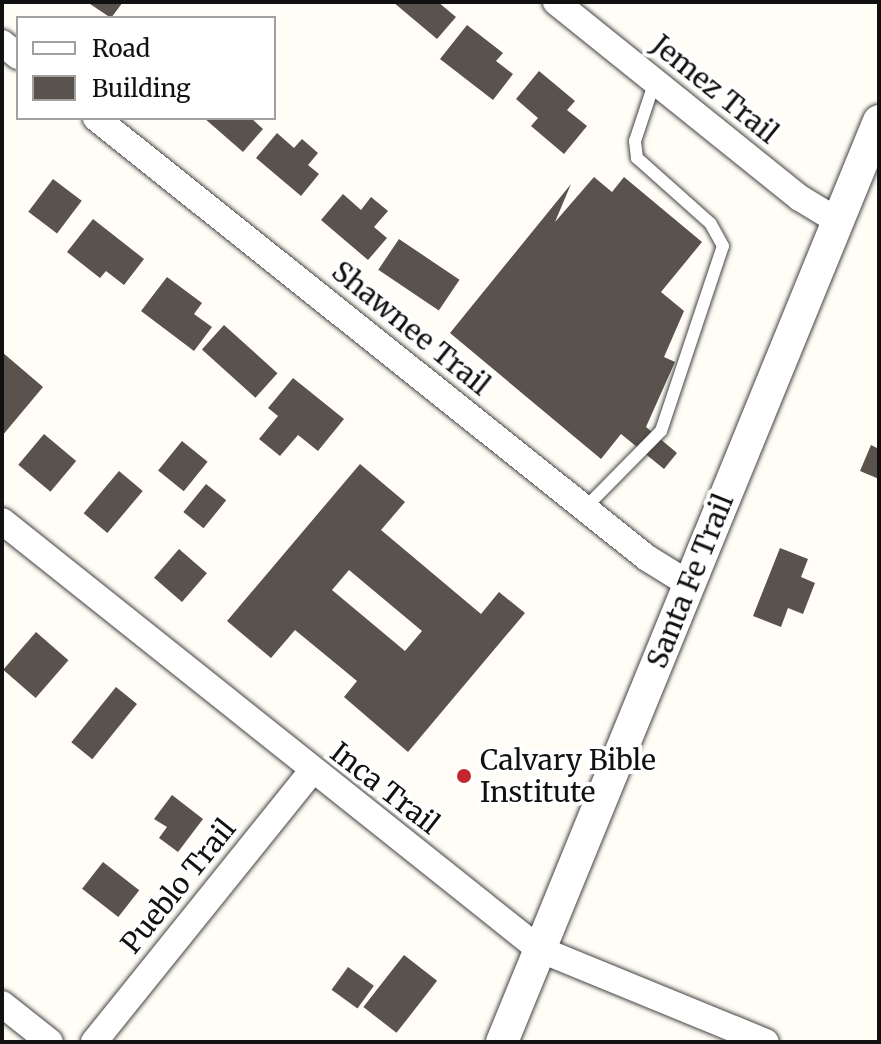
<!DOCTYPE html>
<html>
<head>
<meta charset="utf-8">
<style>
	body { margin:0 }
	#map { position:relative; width:881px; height:1044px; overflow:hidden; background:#fffdf5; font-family:Merriweather,serif }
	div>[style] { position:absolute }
	.building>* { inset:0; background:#5a524d; transform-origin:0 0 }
	.roads { filter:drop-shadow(0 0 2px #444) drop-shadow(0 0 2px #444) }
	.service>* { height:12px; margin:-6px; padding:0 6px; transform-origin:6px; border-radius:6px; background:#fff }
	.minor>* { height:26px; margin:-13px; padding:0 13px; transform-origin:13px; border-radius:13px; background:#fff }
	.tertiary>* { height:32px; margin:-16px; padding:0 16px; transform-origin:16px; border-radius:16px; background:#fff }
	.dots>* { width:22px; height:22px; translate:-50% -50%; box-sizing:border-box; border:4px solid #fff; border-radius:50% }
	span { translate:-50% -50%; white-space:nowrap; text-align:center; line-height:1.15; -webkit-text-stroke:8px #fff; paint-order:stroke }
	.street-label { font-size:28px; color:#111 }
	.poi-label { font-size:28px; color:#111 }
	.left { translate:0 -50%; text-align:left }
	.frame { position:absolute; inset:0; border:4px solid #111; pointer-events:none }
	.legend { position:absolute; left:16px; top:16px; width:260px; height:104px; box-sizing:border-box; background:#fff; border:2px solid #a0a0a0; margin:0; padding:10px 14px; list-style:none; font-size:24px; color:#111 }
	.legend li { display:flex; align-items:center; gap:16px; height:40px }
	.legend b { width:40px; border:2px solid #a0a0a0 }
</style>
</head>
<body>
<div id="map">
	<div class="building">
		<i style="clip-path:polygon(87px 2px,123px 2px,111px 18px)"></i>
		<i style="clip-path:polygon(393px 2px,438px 2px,456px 17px,437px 39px)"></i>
		<i style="clip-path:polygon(467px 25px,503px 53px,496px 61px,513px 74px,493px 100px,440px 59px)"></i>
		<i style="clip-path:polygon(539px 71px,575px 101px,567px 110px,587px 126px,564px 154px,531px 126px,538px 118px,516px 99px)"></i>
		<i style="clip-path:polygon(204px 118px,251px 118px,263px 129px,243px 152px)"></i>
		<i style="clip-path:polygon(277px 133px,294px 148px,302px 139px,318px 153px,308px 165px,319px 174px,301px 196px,256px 158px)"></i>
		<i style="clip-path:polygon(594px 177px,612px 192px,624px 177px,702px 242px,661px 292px,684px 311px,664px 357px,675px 362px,646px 427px,677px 453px,664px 469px,621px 434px,601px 459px,450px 333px,571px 184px,555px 222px)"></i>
		<i style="left:53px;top:179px;width:36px;height:41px;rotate:37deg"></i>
		<i style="clip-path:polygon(343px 194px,361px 210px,371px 197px,388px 211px,374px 227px,387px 238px,368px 260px,321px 220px)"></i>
		<i style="clip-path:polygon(93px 219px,144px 259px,124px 285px,106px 271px,100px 278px,67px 252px)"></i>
		<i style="left:399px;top:239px;width:73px;height:37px;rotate:34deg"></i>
		<i style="clip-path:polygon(167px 277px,202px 303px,194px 314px,212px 327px,194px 351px,141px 311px)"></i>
		<i style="left:224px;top:325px;width:72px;height:33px;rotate:42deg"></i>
		<i style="clip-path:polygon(2px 352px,43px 387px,2px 436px)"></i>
		<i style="clip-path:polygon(293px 378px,344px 419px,318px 451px,298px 435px,280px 456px,259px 439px,278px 416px,268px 408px)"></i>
		<i style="left:44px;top:434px;width:42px;height:40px;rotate:40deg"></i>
		<i style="left:182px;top:441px;width:33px;height:38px;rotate:39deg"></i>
		<i style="clip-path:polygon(871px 445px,879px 449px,879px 479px,860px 471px)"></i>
		<i style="clip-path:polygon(evenodd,360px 464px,405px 502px,381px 530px,481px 614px,499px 592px,525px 613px,408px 752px,344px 697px,357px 681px,295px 630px,271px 658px,227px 621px,360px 464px,349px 570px,422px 631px,405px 651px,332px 590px,349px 570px)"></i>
		<i style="left:119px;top:471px;width:31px;height:55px;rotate:40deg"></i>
		<i style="left:206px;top:484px;width:26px;height:36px;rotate:39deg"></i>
		<i style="clip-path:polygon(780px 548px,808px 559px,801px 577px,815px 583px,803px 614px,788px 608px,781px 627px,753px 616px)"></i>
		<i style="left:179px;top:549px;width:37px;height:38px;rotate:41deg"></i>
		<i style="left:36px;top:632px;width:43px;height:50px;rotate:41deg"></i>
		<i style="left:116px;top:687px;width:27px;height:71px;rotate:39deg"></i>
		<i style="clip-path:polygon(172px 795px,203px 819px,178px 852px,159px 838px,167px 827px,154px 819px)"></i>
		<i style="left:103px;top:862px;width:46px;height:34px;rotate:38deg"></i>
		<i style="left:404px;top:955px;width:42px;height:66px;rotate:38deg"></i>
		<i style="left:348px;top:967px;width:32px;height:28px;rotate:36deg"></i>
	</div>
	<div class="roads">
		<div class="service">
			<i style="left:585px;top:508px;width:108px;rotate:-45.4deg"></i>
			<i style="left:661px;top:431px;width:195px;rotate:-71.5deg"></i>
			<i style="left:723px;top:246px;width:26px;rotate:-119deg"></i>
			<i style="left:710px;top:223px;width:98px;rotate:-138.3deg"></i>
			<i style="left:637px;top:158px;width:17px;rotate:-97deg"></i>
			<i style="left:635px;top:141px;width:63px;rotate:-71.6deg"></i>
		</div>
		<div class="minor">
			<i style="left:556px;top:2px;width:313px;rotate:38.8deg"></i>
			<i style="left:800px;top:198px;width:44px;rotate:31.2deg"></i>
			<i style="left:2px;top:43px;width:21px;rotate:39deg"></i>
			<i style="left:96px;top:118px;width:705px;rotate:38.61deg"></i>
			<i style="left:647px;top:558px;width:49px;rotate:31.8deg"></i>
			<i style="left:2px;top:521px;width:687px;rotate:38.56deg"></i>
			<i style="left:539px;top:949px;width:245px;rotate:22.3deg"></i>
			<i style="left:2px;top:1004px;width:61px;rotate:38.4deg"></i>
			<i style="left:94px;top:1042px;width:348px;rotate:-51.2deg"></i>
		</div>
		<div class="tertiary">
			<i style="left:502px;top:1042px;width:995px;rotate:-67.74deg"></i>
		</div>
	</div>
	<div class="dots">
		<i style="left:464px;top:776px;background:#c4262e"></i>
	</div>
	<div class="street-label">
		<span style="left:715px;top:89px;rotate:39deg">Jemez Trail</span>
		<span style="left:411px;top:328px;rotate:39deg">Shawnee Trail</span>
		<span style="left:690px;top:581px;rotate:-68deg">Santa Fe Trail</span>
		<span style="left:385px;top:788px;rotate:38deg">Inca Trail</span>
		<span style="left:178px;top:886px;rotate:-51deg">Pueblo Trail</span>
	</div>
	<div class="poi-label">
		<span class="left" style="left:480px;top:776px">Calvary Bible<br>Institute</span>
	</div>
	<div class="frame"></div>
	<ul class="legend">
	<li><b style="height:10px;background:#fff"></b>Road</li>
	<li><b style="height:22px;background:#5a524d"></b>Building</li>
	</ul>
</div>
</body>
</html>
